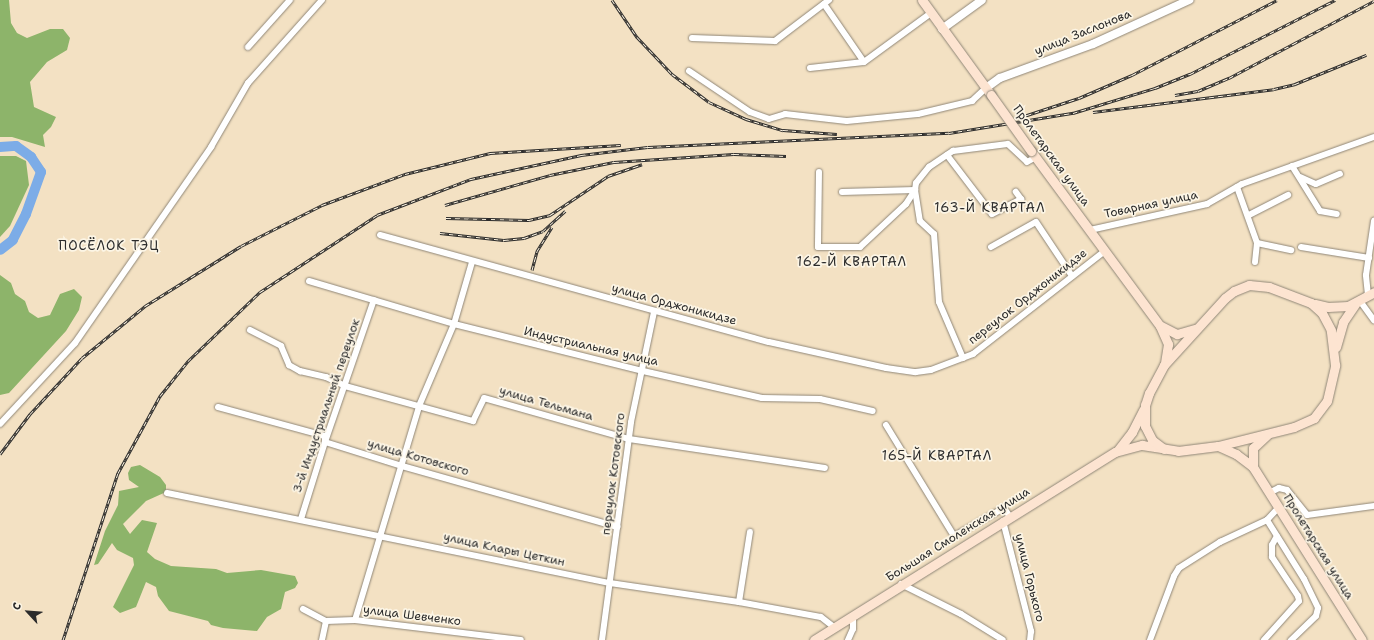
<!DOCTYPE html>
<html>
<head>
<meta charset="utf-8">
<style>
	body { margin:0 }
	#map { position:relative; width:1374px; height:640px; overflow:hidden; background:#f3e1c3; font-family:"Shantell Sans",sans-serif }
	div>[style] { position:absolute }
	.forest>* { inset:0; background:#8db46a }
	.river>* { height:10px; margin:-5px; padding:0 5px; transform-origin:5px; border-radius:5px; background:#7cace7 }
	.roads { filter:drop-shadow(0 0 1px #8f8677) drop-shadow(0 0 1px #8f8677) }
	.minor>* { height:6px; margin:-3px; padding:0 3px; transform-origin:3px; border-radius:3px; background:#fff }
	.tertiary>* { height:8px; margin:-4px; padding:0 4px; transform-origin:4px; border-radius:4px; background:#fff }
	.secondary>* { height:9px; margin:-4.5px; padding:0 4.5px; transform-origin:4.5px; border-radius:4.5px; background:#fde4d1 }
	.rail>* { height:3px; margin-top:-1.5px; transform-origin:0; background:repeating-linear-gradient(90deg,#fcf5e5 0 4.5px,#2b2b2b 0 9px); box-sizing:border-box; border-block:1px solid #2b2b2b }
	.bridges { filter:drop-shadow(0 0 1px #8f8677) drop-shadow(0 0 1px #8f8677) }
	.secondary-bridge>* { height:9px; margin:-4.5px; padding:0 4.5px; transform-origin:4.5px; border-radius:4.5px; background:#fde4d1 }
	span { translate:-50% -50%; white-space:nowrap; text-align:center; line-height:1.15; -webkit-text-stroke:3.5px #fcf5e5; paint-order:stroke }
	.street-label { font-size:12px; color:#2b2b2b }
	.neighbourhood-label { font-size:13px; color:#2b2b2b; letter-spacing:1px }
	.north { position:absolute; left:8px; top:592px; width:40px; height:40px; -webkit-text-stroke:3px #fcf5e5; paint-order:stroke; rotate:296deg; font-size:11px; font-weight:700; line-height:16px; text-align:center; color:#2b2b2b }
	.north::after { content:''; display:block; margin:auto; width:14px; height:18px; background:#2b2b2b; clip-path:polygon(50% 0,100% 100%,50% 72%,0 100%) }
</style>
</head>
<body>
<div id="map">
	<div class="forest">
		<i style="clip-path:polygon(0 0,9px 0,11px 23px,17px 33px,27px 38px,50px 29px,63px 29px,70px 38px,67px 50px,47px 62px,30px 82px,34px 107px,56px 117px,51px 127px,43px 135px,45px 147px,12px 137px,0 137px)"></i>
		<i style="clip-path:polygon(0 156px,16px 156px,26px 161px,29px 185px,10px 226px,0 237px)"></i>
		<i style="clip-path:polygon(0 275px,11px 283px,15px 294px,25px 301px,29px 312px,38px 318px,50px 315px,60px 294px,74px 289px,82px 297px,79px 310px,66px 331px,9px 393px,0 395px)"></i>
		<i style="clip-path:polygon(140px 465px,160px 477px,166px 485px,166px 492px,146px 501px,123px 524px,130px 534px,142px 520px,157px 523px,147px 552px,155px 559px,171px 566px,216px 569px,227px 573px,261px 570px,295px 576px,298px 583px,295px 588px,285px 592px,281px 609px,267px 617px,257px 631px,223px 628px,211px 625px,208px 621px,169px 611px,158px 596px,156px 587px,146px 582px,136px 607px,120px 613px,113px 607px,134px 565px,133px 558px,117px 550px,112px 543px,98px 564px,94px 565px,105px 531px,118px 505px,119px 491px,139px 487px,129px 480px,128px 473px,131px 467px)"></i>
	</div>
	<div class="river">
		<i style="left:0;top:147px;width:16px;rotate:-4deg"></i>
		<i style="left:16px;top:146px;width:19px;rotate:36deg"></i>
		<i style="left:31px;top:157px;width:18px;rotate:56deg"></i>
		<i style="left:41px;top:172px;width:45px;rotate:109.7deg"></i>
		<i style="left:26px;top:214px;width:29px;rotate:117deg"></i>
		<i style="left:13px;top:240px;width:16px;rotate:142deg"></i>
	</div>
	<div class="roads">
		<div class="minor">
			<i style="left:824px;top:4px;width:70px;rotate:55.4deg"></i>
			<i style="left:692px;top:38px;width:83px;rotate:2.1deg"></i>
			<i style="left:775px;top:41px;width:68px;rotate:-37.2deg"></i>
			<i style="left:248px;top:47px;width:63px;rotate:-48.2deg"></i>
			<i style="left:810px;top:68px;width:54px;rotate:-6.3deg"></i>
			<i style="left:864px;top:62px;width:83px;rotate:-36.2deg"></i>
			<i style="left:689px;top:71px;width:73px;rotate:33.9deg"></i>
			<i style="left:750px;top:112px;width:20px;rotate:20deg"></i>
			<i style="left:769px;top:119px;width:17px;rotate:-17deg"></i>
			<i style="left:785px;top:114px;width:62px;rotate:6.4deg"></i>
			<i style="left:847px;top:121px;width:71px;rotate:-5.6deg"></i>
			<i style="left:918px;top:114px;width:56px;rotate:-13.5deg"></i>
			<i style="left:972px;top:101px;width:19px;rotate:-43deg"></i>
			<i style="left:947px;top:155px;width:74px;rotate:52.7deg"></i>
			<i style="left:992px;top:214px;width:33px;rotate:-27deg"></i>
			<i style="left:1021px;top:199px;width:9px;rotate:-126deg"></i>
			<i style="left:1292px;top:166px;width:53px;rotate:58.1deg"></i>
			<i style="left:1320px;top:211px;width:17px;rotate:10deg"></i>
			<i style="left:819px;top:172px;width:75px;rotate:90.8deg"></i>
			<i style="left:818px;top:247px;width:42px"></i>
			<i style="left:860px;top:247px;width:63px;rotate:-43.1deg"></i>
			<i style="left:906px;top:204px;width:17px;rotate:-57deg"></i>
			<i style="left:1300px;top:177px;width:17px;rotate:24deg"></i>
			<i style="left:1316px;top:184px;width:26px;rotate:-23deg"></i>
			<i style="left:1237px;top:187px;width:59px;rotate:70.3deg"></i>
			<i style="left:1257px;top:243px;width:35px;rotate:12deg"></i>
			<i style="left:915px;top:190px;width:31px;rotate:81deg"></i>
			<i style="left:920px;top:221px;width:19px;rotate:43deg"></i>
			<i style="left:934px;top:234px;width:68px;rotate:85.8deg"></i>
			<i style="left:939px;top:302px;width:61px;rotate:66.8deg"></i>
			<i style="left:842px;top:192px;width:73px;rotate:-1.6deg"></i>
			<i style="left:915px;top:190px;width:7px;rotate:-82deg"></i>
			<i style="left:916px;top:183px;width:21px;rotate:-51deg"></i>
			<i style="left:929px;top:167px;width:29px;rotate:-34deg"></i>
			<i style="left:953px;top:151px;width:55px;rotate:-7.3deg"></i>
			<i style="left:1008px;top:144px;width:26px;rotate:43deg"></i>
			<i style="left:1027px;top:162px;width:10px;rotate:-29deg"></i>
			<i style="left:1249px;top:215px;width:44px;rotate:-27.1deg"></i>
			<i style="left:1090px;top:230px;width:120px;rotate:-12.5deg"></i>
			<i style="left:1207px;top:204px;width:40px;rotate:-29.7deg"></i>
			<i style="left:1242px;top:184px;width:140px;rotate:-19.6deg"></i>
			<i style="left:380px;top:235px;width:403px;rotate:15.4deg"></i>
			<i style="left:769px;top:342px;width:120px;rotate:12.5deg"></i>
			<i style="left:886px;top:368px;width:30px;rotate:8deg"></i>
			<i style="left:916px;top:372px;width:15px;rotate:-8deg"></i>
			<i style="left:931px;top:370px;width:45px;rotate:-20.9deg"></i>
			<i style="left:973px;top:354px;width:167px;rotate:-38deg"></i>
			<i style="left:991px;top:247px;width:51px;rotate:-29.1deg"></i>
			<i style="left:1036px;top:222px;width:65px;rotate:56.3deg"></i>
			<i style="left:1301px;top:247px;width:69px;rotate:9.2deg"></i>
			<i style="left:1255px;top:262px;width:19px;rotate:-84deg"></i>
			<i style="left:309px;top:281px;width:151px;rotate:16.5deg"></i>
			<i style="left:454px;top:324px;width:195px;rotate:14deg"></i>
			<i style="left:643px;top:371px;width:122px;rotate:12.8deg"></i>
			<i style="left:762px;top:398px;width:58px;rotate:1deg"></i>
			<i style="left:820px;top:399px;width:54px;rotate:12.8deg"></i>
			<i style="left:1368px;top:295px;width:20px;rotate:-96deg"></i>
			<i style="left:1366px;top:275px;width:55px;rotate:-81.6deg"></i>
			<i style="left:1360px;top:301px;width:24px;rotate:54deg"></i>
			<i style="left:250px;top:330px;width:35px;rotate:27deg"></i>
			<i style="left:281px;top:346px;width:21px;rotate:67deg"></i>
			<i style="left:289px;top:365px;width:13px;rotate:29deg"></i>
			<i style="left:300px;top:371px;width:27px;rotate:13deg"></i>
			<i style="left:326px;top:377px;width:21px;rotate:25deg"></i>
			<i style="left:345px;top:386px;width:133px;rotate:15.3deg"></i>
			<i style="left:473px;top:421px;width:25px;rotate:-64deg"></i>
			<i style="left:484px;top:398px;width:151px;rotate:15.8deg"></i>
			<i style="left:629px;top:439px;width:198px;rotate:8.4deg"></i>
			<i style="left:218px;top:407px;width:111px;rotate:15.2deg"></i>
			<i style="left:325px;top:436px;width:6px;rotate:90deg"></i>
			<i style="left:325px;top:442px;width:81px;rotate:17.3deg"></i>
			<i style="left:402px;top:466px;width:224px;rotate:15.8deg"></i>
			<i style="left:0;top:424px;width:110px;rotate:-47.2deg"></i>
			<i style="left:75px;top:343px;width:239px;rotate:-55.2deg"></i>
			<i style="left:211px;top:147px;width:74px;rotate:-60deg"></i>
			<i style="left:248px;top:83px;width:111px;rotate:-48.3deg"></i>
			<i style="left:886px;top:425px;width:130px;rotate:58.5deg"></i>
			<i style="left:954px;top:536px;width:57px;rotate:-29.2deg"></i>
			<i style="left:1004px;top:508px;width:11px;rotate:56deg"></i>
			<i style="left:167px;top:493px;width:452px;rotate:11.5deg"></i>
			<i style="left:610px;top:583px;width:130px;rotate:8.4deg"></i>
			<i style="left:739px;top:602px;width:83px;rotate:10.4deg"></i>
			<i style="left:821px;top:617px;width:16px;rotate:38deg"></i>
			<i style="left:1269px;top:493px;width:11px;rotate:-27deg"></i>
			<i style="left:1279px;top:488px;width:8px;rotate:14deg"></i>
			<i style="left:1287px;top:490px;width:32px;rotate:51deg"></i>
			<i style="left:1307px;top:515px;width:68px;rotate:-7.7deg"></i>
			<i style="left:301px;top:519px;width:81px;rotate:-72.7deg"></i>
			<i style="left:325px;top:442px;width:150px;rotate:-71deg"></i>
			<i style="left:1267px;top:520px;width:70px;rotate:57.9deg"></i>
			<i style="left:1304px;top:579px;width:32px;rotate:64deg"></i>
			<i style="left:1318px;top:608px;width:8px;rotate:104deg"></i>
			<i style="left:1316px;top:616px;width:35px;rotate:136deg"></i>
			<i style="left:1003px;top:521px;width:114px;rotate:75.7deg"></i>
			<i style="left:1031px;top:631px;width:9px;rotate:96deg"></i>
			<i style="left:901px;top:584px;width:67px;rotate:26.6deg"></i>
			<i style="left:961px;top:614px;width:49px;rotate:31.8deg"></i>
			<i style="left:739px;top:602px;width:71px;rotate:-81.1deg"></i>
			<i style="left:303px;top:609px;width:26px;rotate:28deg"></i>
			<i style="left:326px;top:621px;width:29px;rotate:-2deg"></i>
			<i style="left:355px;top:620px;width:167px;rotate:6.9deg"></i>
			<i style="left:355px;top:620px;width:223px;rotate:-73.3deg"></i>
			<i style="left:419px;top:406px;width:89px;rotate:-66.9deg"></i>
			<i style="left:454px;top:324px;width:65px;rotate:-73.8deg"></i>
			<i style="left:322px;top:640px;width:19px;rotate:-78deg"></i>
			<i style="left:602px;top:640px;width:220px;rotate:-82.4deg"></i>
			<i style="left:631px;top:422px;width:112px;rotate:-78.2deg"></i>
			<i style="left:848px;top:640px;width:12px;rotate:-66deg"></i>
			<i style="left:853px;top:629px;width:13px;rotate:-90deg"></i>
			<i style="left:1150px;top:640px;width:68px;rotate:-69.4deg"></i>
			<i style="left:1174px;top:576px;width:9px;rotate:-58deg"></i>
			<i style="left:1179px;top:568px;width:49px;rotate:-32.4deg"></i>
			<i style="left:1220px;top:542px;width:52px;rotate:-25.1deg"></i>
			<i style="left:1267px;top:520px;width:16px;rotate:-47deg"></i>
			<i style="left:1264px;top:640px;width:52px;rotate:-48.1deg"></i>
			<i style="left:1299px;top:601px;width:5px;rotate:-101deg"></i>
			<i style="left:1298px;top:596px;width:47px;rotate:-123.7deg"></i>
			<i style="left:1272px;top:557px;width:12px;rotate:-90deg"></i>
			<i style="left:1272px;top:545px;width:10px;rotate:-61deg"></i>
		</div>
		<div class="tertiary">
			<i style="left:942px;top:29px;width:49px;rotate:-35.9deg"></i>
			<i style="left:986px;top:88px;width:17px;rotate:-36deg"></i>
			<i style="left:1000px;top:78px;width:99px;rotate:-20.1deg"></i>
			<i style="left:1093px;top:44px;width:106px;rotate:-24.6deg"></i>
		</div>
		<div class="secondary">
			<i style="left:922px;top:0;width:117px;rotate:54deg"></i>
			<i style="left:1031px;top:151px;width:217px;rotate:53.6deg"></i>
			<i style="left:1160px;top:326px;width:20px;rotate:66deg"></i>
			<i style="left:1168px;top:344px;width:18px;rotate:99deg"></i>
			<i style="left:1315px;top:304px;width:13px;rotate:13deg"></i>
			<i style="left:1328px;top:307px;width:20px;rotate:-3deg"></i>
			<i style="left:1348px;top:306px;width:30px;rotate:-28deg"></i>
			<i style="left:1161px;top:326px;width:18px;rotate:27deg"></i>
			<i style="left:1177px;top:334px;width:19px;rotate:-16deg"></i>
			<i style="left:1336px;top:347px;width:26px;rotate:-74deg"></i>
			<i style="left:1343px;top:322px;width:23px;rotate:-56deg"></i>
			<i style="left:1218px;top:446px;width:20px;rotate:24deg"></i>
			<i style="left:1236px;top:454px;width:21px;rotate:37deg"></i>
			<i style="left:1253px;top:467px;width:204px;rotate:57.8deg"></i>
			<i style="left:1118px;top:450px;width:23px;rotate:-52deg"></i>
			<i style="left:1132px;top:432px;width:25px;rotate:-63deg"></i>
			<i style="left:1253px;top:467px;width:19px;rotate:-90deg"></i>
			<i style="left:1253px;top:448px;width:19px;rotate:-43deg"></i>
			<i style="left:814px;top:640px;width:355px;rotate:-32deg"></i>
			<i style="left:1115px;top:452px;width:28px;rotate:-15deg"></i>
			<i style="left:1142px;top:445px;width:36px;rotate:9deg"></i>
			<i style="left:1178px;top:451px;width:40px;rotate:-7.1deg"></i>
			<i style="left:1218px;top:446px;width:78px;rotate:-14deg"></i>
			<i style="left:1294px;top:427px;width:22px;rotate:-24deg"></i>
			<i style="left:1314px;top:418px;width:21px;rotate:-53deg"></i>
			<i style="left:1327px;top:401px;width:37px;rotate:-77deg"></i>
			<i style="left:1335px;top:365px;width:35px;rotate:-97deg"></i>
			<i style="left:1331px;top:330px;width:19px;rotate:-118deg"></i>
			<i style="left:1322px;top:313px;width:15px;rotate:-138deg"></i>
			<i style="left:1311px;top:303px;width:45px;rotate:-159.1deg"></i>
			<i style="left:1269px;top:287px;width:20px;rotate:-174deg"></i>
			<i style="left:1249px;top:285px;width:16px;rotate:158deg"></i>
			<i style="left:1234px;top:291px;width:11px;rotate:142deg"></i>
			<i style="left:1225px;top:298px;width:91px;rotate:132.3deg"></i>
			<i style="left:1164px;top:365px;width:32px;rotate:118deg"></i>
			<i style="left:1149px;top:393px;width:13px;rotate:108deg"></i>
			<i style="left:1145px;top:405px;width:21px;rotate:90deg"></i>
			<i style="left:1145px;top:426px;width:16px;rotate:63deg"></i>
			<i style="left:1152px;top:440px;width:15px;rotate:37deg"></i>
		</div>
	</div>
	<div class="rail">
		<i style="left:612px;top:0;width:45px;rotate:56deg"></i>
		<i style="left:637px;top:37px;width:51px;rotate:46.6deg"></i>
		<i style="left:672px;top:74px;width:46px;rotate:37.1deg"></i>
		<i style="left:709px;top:102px;width:41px;rotate:24.7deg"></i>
		<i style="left:746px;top:119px;width:39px;rotate:17deg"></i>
		<i style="left:783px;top:130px;width:54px;rotate:4.2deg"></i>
		<i style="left:1175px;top:95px;width:23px;rotate:-10deg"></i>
		<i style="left:1198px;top:91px;width:34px;rotate:-23deg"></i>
		<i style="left:1229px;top:78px;width:164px;rotate:-28deg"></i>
		<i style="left:1093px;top:112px;width:182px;rotate:-7.2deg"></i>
		<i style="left:1274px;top:89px;width:22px;rotate:-13deg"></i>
		<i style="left:1295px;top:84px;width:77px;rotate:-22.2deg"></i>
		<i style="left:1018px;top:118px;width:64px;rotate:-18.2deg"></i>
		<i style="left:1079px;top:98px;width:58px;rotate:-23.5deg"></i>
		<i style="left:1132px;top:75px;width:163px;rotate:-27.3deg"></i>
		<i style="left:445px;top:205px;width:109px;rotate:-15.9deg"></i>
		<i style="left:550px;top:175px;width:65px;rotate:-11.5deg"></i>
		<i style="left:614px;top:162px;width:120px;rotate:-3.8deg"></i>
		<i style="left:734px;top:154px;width:52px;rotate:2.2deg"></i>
		<i style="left:446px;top:218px;width:83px;rotate:1.4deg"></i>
		<i style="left:529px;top:220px;width:22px;rotate:-13deg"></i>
		<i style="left:550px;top:215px;width:70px;rotate:-33.9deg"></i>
		<i style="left:608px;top:176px;width:36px;rotate:-19deg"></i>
		<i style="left:440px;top:233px;width:64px;rotate:6.2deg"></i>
		<i style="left:504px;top:240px;width:20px;rotate:-6deg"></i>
		<i style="left:524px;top:238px;width:20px;rotate:-20deg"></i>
		<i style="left:543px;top:231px;width:30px;rotate:-42deg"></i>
		<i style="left:532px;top:270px;width:20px;rotate:-75deg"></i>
		<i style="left:537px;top:251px;width:28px;rotate:-58deg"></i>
		<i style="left:0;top:454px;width:50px;rotate:-53.1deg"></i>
		<i style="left:30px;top:414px;width:76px;rotate:-47.1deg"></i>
		<i style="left:82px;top:358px;width:82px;rotate:-39.5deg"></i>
		<i style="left:145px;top:306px;width:113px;rotate:-32deg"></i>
		<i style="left:241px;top:246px;width:91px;rotate:-26.8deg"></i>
		<i style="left:322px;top:205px;width:89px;rotate:-20.5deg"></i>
		<i style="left:405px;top:174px;width:67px;rotate:-13.8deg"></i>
		<i style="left:470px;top:158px;width:21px;rotate:-14deg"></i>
		<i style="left:490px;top:153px;width:131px;rotate:-3.5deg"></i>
		<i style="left:63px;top:640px;width:176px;rotate:-71.8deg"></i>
		<i style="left:118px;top:473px;width:88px;rotate:-61.4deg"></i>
		<i style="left:160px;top:396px;width:45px;rotate:-51.3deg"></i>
		<i style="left:188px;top:361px;width:100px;rotate:-43.8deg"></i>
		<i style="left:260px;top:292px;width:140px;rotate:-33.3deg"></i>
		<i style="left:377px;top:215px;width:101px;rotate:-21deg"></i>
		<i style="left:471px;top:179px;width:113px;rotate:-12.3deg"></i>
		<i style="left:581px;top:155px;width:67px;rotate:-6.8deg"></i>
		<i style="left:648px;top:147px;width:301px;rotate:-2.7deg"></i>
		<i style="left:949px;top:133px;width:126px;rotate:-9.2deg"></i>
		<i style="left:1073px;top:113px;width:86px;rotate:-17deg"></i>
		<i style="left:1155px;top:88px;width:38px;rotate:-22deg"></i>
		<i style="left:1190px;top:74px;width:163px;rotate:-27deg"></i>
	</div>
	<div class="bridges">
		<div class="secondary-bridge">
			<i style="left:991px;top:95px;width:69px;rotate:54.5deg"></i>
		</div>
	</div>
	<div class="street-label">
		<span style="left:1083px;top:33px;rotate:-22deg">улица Заслонова</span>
		<span style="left:1051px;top:156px;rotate:54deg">Пролетарская улица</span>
		<span style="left:1151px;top:205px;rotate:-12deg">Товарная улица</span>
		<span style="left:1028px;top:297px;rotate:-38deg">переулок Орджоникидзе</span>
		<span style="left:674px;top:305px;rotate:15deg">улица Орджоникидзе</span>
		<span style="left:591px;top:347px;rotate:13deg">Индустриальная улица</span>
		<span style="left:546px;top:404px;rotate:16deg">улица Тельмана</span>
		<span style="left:327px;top:406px;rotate:-71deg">3-й Индустриальный переулок</span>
		<span style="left:418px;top:458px;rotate:16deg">улица Котовского</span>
		<span style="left:614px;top:474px;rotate:-83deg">переулок Котовского</span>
		<span style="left:958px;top:535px;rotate:-32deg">Большая Смоленская улица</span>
		<span style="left:1318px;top:547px;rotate:58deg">Пролетарская улица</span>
		<span style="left:504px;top:550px;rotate:12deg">улица Клары Цеткин</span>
		<span style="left:1029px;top:578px;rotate:76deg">улица Горького</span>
		<span style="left:412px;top:616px;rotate:7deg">улица Шевченко</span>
	</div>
	<div class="neighbourhood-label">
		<span style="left:990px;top:208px">163-Й КВАРТАЛ</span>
		<span style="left:109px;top:246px">ПОСЁЛОК ТЭЦ</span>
		<span style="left:852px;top:262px">162-Й КВАРТАЛ</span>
		<span style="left:937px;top:456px">165-Й КВАРТАЛ</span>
	</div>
	<div class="north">С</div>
</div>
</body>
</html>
